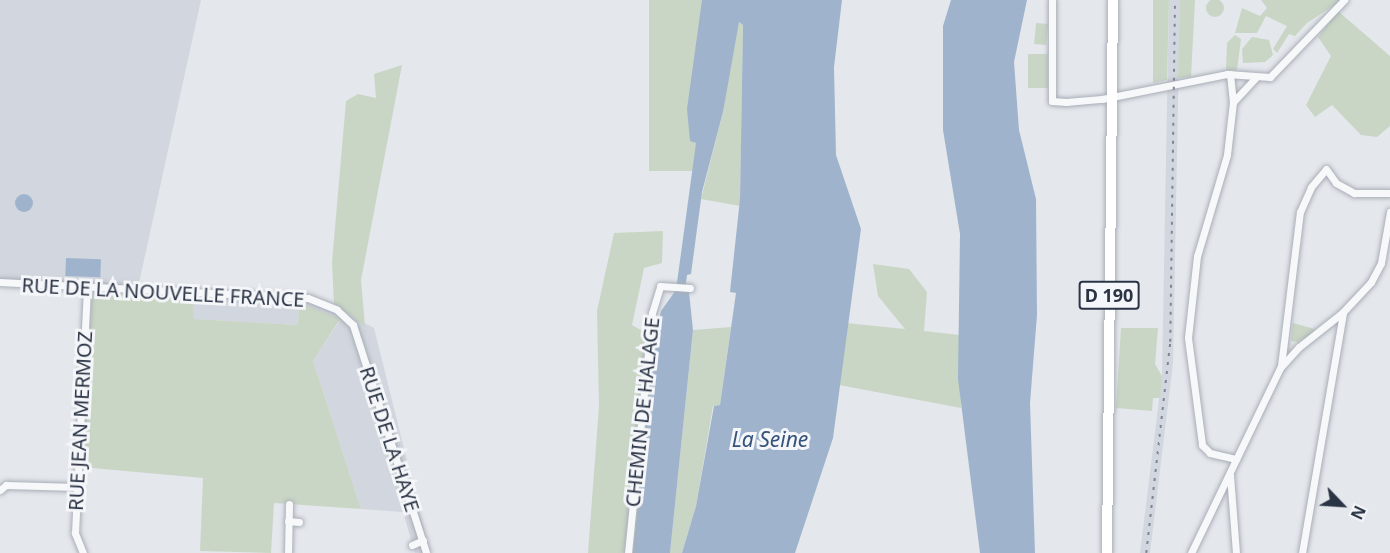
<!DOCTYPE html>
<html>
<head>
<meta charset="utf-8">
<style>
	body { margin:0 }
	#map { position:relative; width:1390px; height:553px; overflow:hidden; background:#e4e7ec; font-family:"Noto Sans",sans-serif }
	div>[style] { position:absolute }
	.built>* { inset:0; background:#d2d6de }
	.green>* { inset:0; background:#c9d6c5; transform-origin:0 0 }
	.round { border-radius:50% }
	.water>* { inset:0; background:#9fb4cc; transform-origin:0 0 }
	.roads { filter:drop-shadow(0 0 2px #a9aeb7) drop-shadow(0 0 2px #a9aeb7) }
	.street>* { height:7px; margin:-3.5px; padding:0 3.5px; transform-origin:3.5px; border-radius:3.5px; background:#f7f8fa }
	.primary>* { height:10px; margin:-5px; padding:0 5px; transform-origin:5px; border-radius:5px; background:#fff }
	.rail>* { height:1.5px; margin-top:-0.75px; transform-origin:0; background:repeating-linear-gradient(90deg,#7d8696 0 3px,transparent 0 9px) }
	span { translate:-50% -50%; white-space:nowrap; text-align:center; line-height:1.15; -webkit-text-stroke:6px #f4f6f9; paint-order:stroke }
	.shield-label span { padding:2px 4px; background:#f4f6f9; border:2px solid; border-radius:4px; -webkit-text-stroke-width:0 }
	.shield-label { font-size:18px; color:#2b3445; font-weight:700 }
	.street-label { font-size:20px; color:#2b3445 }
	.water-label { font-size:21px; color:#34527a; font-style:italic }
	.north { position:absolute; left:1312px; top:475px; width:60px; height:60px; -webkit-text-stroke:4px #f4f6f9; paint-order:stroke; rotate:115deg; font-size:16px; font-weight:700; line-height:24px; text-align:center; color:#2b3445 }
	.north::after { content:''; display:block; margin:auto; width:21px; height:27px; background:#2b3445; clip-path:polygon(50% 0,100% 100%,50% 72%,0 100%) }
</style>
</head>
<body>
<div id="map">
	<div class="built">
		<i style="clip-path:polygon(0 0,201px 0,137px 292px,0 284px)"></i>
		<i style="clip-path:polygon(1169px 0,1180px 0,1173px 363px,1150px 553px,1140px 553px,1162px 376px)"></i>
		<i style="clip-path:polygon(192px 295px,315px 298px,374px 328px,430px 553px,415px 553px,403px 512px,361px 509px,313px 361px,340px 320px,299px 303px,298px 325px,193px 319px)"></i>
	</div>
	<div class="green">
		<i class="round" style="left:1206px;top:-1px;width:18px;height:18px"></i>
		<i style="left:649px;top:0;width:53px;height:171px"></i>
		<i style="clip-path:polygon(1153px 0,1169px 0,1167px 80px,1153px 83px)"></i>
		<i style="clip-path:polygon(1180px 0,1195px 0,1191px 77px,1178px 78px)"></i>
		<i style="clip-path:polygon(1261px 0,1342px 0,1307px 23px,1295px 36px,1289px 34px,1277px 53px,1273px 49px,1287px 26px,1266px 16px,1257px 33px,1235px 33px,1242px 8px,1260px 16px,1267px 8px)"></i>
		<i style="clip-path:polygon(1338px 11px,1390px 56px,1390px 126px,1377px 137px,1361px 135px,1332px 105px,1315px 117px,1306px 105px,1331px 56px,1318px 37px)"></i>
		<i style="clip-path:polygon(739px 22px,743px 25px,740px 206px,701px 199px,723px 112px,735px 25px)"></i>
		<i style="left:1036px;top:23px;width:12px;height:21px;rotate:5deg"></i>
		<i style="clip-path:polygon(1235px 35px,1241px 39px,1237px 70px,1226px 70px,1227px 43px)"></i>
		<i style="clip-path:polygon(1252px 37px,1269px 40px,1273px 55px,1265px 62px,1243px 63px,1242px 49px)"></i>
		<i style="left:1028px;top:54px;width:20px;height:34px"></i>
		<i style="clip-path:polygon(402px 65px,361px 280px,365px 326px,334px 304px,332px 262px,346px 101px,358px 94px,376px 98px,374px 74px)"></i>
		<i style="clip-path:polygon(663px 231px,662px 263px,644px 268px,632px 325px,655px 338px,633px 553px,588px 553px,599px 406px,597px 311px,614px 233px)"></i>
		<i style="clip-path:polygon(873px 264px,909px 269px,927px 292px,924px 331px,959px 335px,961px 408px,839px 385px,846px 323px,905px 329px,878px 296px)"></i>
		<i style="clip-path:polygon(92px 292px,192px 295px,194px 319px,298px 325px,299px 302px,340px 319px,313px 361px,361px 509px,274px 503px,271px 553px,200px 551px,203px 478px,81px 467px)"></i>
		<i style="clip-path:polygon(1293px 323px,1318px 330px,1298px 342px,1291px 341px)"></i>
		<i style="clip-path:polygon(731px 327px,720px 405px,713px 406px,696px 506px,682px 553px,670px 553px,693px 330px)"></i>
		<i style="clip-path:polygon(1121px 328px,1158px 328px,1155px 364px,1162px 376px,1160px 398px,1153px 398px,1152px 411px,1116px 408px)"></i>
	</div>
	<div class="water">
		<i style="clip-path:polygon(702px 0,842px 0,834px 67px,836px 155px,861px 229px,833px 438px,795px 553px,682px 553px,696px 506px,714px 406px,720px 405px,736px 293px,730px 292px,740px 199px,743px 25px,739px 22px,723px 112px,702px 192px,691px 274px,687px 275px,685px 290px,689px 292px,693px 330px,670px 553px,633px 553px,655px 338px,661px 311px,676px 290px,696px 143px,690px 141px,687px 109px)"></i>
		<i style="clip-path:polygon(951px 0,1027px 0,1014px 62px,1019px 130px,1036px 199px,1037px 315px,1030px 403px,1035px 553px,980px 553px,958px 379px,960px 234px,943px 130px,943px 26px)"></i>
		<i class="round" style="left:15px;top:194px;width:18px;height:18px"></i>
		<i style="left:66px;top:258px;width:35px;height:18px;rotate:2deg"></i>
	</div>
	<div class="roads">
		<div class="street">
			<i style="left:1052px;top:0;width:101px;rotate:90deg"></i>
			<i style="left:1052px;top:101px;width:14px;rotate:4deg"></i>
			<i style="left:1066px;top:102px;width:36px;rotate:-5deg"></i>
			<i style="left:1102px;top:99px;width:127px;rotate:-11.3deg"></i>
			<i style="left:1227px;top:74px;width:43px;rotate:4deg"></i>
			<i style="left:1270px;top:77px;width:107px;rotate:-46.1deg"></i>
			<i style="left:1230px;top:74px;width:28px;rotate:84deg"></i>
			<i style="left:1233px;top:102px;width:53px;rotate:96.5deg"></i>
			<i style="left:1227px;top:155px;width:105px;rotate:106.5deg"></i>
			<i style="left:1197px;top:256px;width:82px;rotate:96.3deg"></i>
			<i style="left:1188px;top:338px;width:108px;rotate:82.5deg"></i>
			<i style="left:1202px;top:445px;width:11px;rotate:45deg"></i>
			<i style="left:1210px;top:453px;width:27px;rotate:13deg"></i>
			<i style="left:1233px;top:102px;width:33px;rotate:-47deg"></i>
			<i style="left:0;top:282px;width:308px;rotate:3deg"></i>
			<i style="left:308px;top:298px;width:31px;rotate:22deg"></i>
			<i style="left:337px;top:310px;width:22px;rotate:43deg"></i>
			<i style="left:353px;top:325px;width:239px;rotate:72.2deg"></i>
			<i style="left:1281px;top:366px;width:155px;rotate:-83deg"></i>
			<i style="left:1300px;top:212px;width:27px;rotate:-66deg"></i>
			<i style="left:1311px;top:187px;width:23px;rotate:-50deg"></i>
			<i style="left:1326px;top:169px;width:17px;rotate:54deg"></i>
			<i style="left:1336px;top:183px;width:21px;rotate:29deg"></i>
			<i style="left:1354px;top:193px;width:36px"></i>
			<i style="left:1230px;top:475px;width:78px;rotate:85.6deg"></i>
			<i style="left:0;top:490px;width:8px;rotate:-40deg"></i>
			<i style="left:6px;top:485px;width:71px;rotate:1.6deg"></i>
			<i style="left:288px;top:521px;width:11px;rotate:5deg"></i>
			<i style="left:412px;top:545px;width:12px;rotate:-24deg"></i>
			<i style="left:83px;top:553px;width:22px;rotate:-112deg"></i>
			<i style="left:75px;top:533px;width:247px;rotate:-87.2deg"></i>
			<i style="left:288px;top:553px;width:49px;rotate:-88.8deg"></i>
			<i style="left:628px;top:553px;width:241px;rotate:-84.3deg"></i>
			<i style="left:652px;top:313px;width:28px;rotate:-73deg"></i>
			<i style="left:660px;top:286px;width:30px;rotate:4deg"></i>
			<i style="left:1191px;top:553px;width:205px;rotate:-64.3deg"></i>
			<i style="left:1280px;top:368px;width:28px;rotate:-48deg"></i>
			<i style="left:1299px;top:347px;width:56px;rotate:-38.5deg"></i>
			<i style="left:1343px;top:312px;width:41px;rotate:-47deg"></i>
			<i style="left:1371px;top:282px;width:21px;rotate:-62deg"></i>
			<i style="left:1381px;top:263px;width:52px;rotate:-80deg"></i>
			<i style="left:1302px;top:553px;width:244px;rotate:-80.3deg"></i>
		</div>
		<div class="primary">
			<i style="left:1107px;top:553px;width:553px;rotate:-89.38deg"></i>
		</div>
	</div>
	<div class="rail">
		<i style="left:1146px;top:553px;width:212px;rotate:-83.5deg"></i>
		<i style="left:1170px;top:342px;width:342px;rotate:-89.2deg"></i>
	</div>
	<div class="shield-label">
		<span style="left:1109px;top:295px">D 190</span>
	</div>
	<div class="street-label">
		<span style="left:163px;top:292px;rotate:3deg">RUE DE LA NOUVELLE FRANCE</span>
		<span style="left:642px;top:412px;rotate:-84deg">CHEMIN DE HALAGE</span>
		<span style="left:80px;top:421px;rotate:-87deg">RUE JEAN MERMOZ</span>
		<span style="left:390px;top:439px;rotate:72deg">RUE DE LA HAYE</span>
	</div>
	<div class="water-label">
		<span style="left:770px;top:439px">La Seine</span>
	</div>
	<div class="north">N</div>
</div>
</body>
</html>
